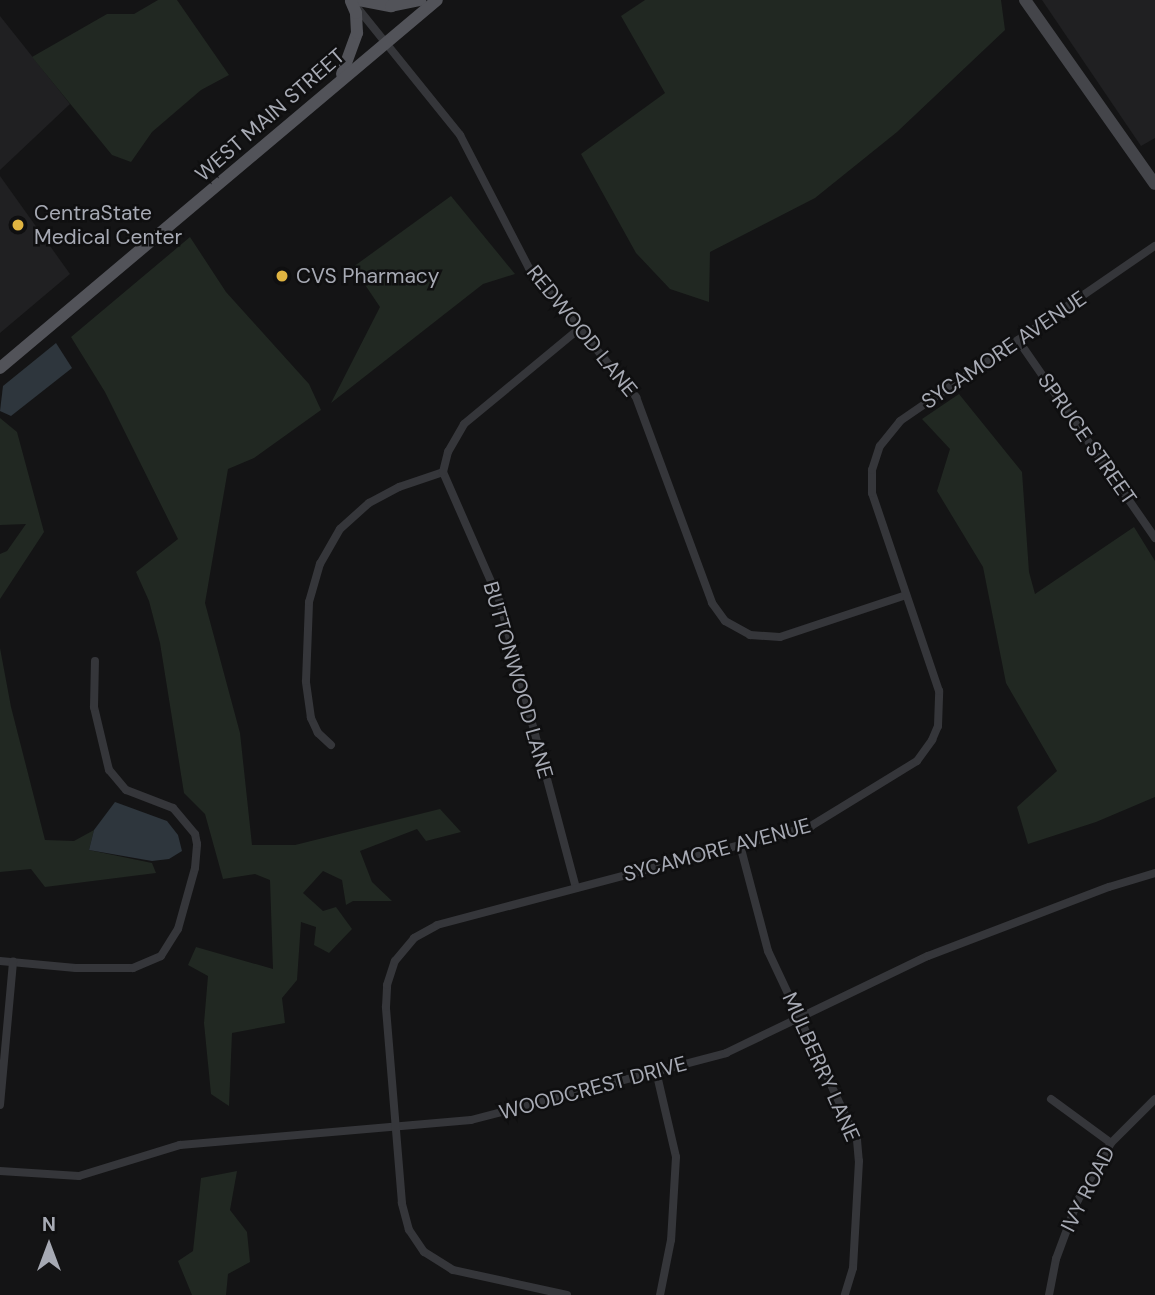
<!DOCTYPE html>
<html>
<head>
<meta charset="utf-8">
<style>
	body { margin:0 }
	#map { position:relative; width:1155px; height:1295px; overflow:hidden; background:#141415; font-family:"DM Sans",sans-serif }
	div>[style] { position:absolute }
	.built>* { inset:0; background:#202022 }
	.green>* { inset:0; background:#212822 }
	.water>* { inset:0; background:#2e363d }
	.street>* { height:8px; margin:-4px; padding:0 4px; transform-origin:4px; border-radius:4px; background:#35363a }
	.secondary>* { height:12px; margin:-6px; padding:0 6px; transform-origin:6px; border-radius:6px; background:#44454a }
	.primary>* { height:12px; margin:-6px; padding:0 6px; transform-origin:6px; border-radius:6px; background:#525359 }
	.dots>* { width:19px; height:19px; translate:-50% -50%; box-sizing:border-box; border:4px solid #0f0f10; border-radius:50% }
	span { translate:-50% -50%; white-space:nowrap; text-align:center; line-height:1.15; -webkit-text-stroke:5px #0f0f10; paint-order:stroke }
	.street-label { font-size:21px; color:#a7aab4 }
	.poi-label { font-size:21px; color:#a7aab4 }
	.left { translate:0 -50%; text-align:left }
	.north { position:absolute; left:14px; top:1211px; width:70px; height:70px; -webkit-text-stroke:5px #0f0f10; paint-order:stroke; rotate:0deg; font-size:19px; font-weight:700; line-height:28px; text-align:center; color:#a7aab4 }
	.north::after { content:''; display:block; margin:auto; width:24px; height:32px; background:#a7aab4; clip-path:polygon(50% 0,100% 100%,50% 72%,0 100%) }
</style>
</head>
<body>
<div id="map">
	<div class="built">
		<i style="clip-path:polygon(1042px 0,1155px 0,1155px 138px,1141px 146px)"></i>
		<i style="clip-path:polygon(0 16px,70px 104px,0 170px)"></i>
		<i style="clip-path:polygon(0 176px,70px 274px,0 333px)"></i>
	</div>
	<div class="green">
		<i style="clip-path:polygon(158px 0,177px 0,229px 75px,201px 90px,152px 132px,131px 162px,112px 155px,32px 57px,107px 14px,134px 14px)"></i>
		<i style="clip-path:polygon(645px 0,1001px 0,1005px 30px,897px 132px,815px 198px,710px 252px,709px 302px,670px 289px,636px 253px,581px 154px,665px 93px,621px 16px)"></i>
		<i style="clip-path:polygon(451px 196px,515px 274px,483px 284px,331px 403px,380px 307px,353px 267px)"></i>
		<i style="clip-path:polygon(190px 237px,226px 292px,309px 384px,321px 410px,254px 458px,228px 469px,205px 603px,240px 733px,252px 845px,295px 845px,440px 809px,461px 832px,426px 841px,417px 829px,360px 851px,372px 882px,392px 901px,353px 901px,346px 905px,342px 880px,323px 871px,303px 893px,323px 911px,336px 907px,352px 929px,329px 953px,314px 945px,316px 927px,301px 922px,297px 980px,282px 998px,285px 1023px,232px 1033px,229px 1106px,211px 1094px,204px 1023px,208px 976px,188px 965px,196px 947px,273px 969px,270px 880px,255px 874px,223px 879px,205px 814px,184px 793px,160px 643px,149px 601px,136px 572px,178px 539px,105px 392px,71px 337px)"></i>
		<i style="clip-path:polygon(959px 394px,1022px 472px,1029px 572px,1035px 594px,1134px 527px,1155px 561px,1155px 797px,1096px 822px,1028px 844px,1017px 807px,1057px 771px,1006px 683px,983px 567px,937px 491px,950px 449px,922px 419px)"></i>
		<i style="clip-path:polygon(0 418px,17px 432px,44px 532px,0 599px,0 554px,7px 551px,26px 524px,0 525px)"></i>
		<i style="clip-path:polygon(0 648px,11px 707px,45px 840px,74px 841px,94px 830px,89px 850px,152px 863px,156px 873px,45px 887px,31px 869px,0 872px)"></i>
		<i style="clip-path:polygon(237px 1171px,230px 1210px,247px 1232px,250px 1262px,228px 1274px,226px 1295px,192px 1295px,178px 1261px,193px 1251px,201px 1178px)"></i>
	</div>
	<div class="water">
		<i style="clip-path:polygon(56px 343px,72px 368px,11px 416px,0 411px,3px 386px)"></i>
		<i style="clip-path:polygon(115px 802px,167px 821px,178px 835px,182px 851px,169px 859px,152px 861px,89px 850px,94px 830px)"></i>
	</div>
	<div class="street">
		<i style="left:356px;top:6px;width:166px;rotate:51.1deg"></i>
		<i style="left:460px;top:135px;width:150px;rotate:62.6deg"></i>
		<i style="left:529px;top:268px;width:168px;rotate:50.3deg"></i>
		<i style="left:636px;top:397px;width:220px;rotate:69.7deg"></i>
		<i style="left:712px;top:603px;width:22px;rotate:54deg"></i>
		<i style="left:725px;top:621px;width:29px;rotate:29deg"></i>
		<i style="left:750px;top:635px;width:30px;rotate:4deg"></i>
		<i style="left:780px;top:637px;width:133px;rotate:-18.4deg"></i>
		<i style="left:1018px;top:340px;width:241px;rotate:55.3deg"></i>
		<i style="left:331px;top:745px;width:18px;rotate:-137deg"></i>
		<i style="left:318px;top:733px;width:17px;rotate:-115deg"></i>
		<i style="left:311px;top:718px;width:37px;rotate:-98deg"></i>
		<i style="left:306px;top:681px;width:79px;rotate:-87.8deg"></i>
		<i style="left:309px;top:602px;width:40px;rotate:-74deg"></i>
		<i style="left:320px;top:564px;width:40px;rotate:-60.3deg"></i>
		<i style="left:340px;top:529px;width:39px;rotate:-42deg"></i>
		<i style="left:369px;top:503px;width:34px;rotate:-28deg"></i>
		<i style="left:399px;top:487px;width:46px;rotate:-18.8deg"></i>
		<i style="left:740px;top:845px;width:110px;rotate:75.2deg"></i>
		<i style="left:768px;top:951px;width:209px;rotate:64.8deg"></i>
		<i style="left:857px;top:1140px;width:21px;rotate:85deg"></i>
		<i style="left:859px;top:1161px;width:107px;rotate:93.2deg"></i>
		<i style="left:853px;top:1268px;width:28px;rotate:107deg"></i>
		<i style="left:576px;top:888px;width:296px;rotate:-104.9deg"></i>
		<i style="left:500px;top:602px;width:142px;rotate:-113.7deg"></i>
		<i style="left:443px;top:472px;width:21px;rotate:-76deg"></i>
		<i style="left:448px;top:452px;width:32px;rotate:-60deg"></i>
		<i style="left:464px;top:424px;width:151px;rotate:-39.6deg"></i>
		<i style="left:0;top:961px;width:76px;rotate:5.3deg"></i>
		<i style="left:76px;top:968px;width:57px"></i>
		<i style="left:133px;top:968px;width:30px;rotate:-23deg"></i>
		<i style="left:161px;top:956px;width:32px;rotate:-58deg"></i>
		<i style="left:178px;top:929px;width:63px;rotate:-74.4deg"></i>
		<i style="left:195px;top:868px;width:24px;rotate:-85deg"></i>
		<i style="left:197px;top:844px;width:10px;rotate:-101deg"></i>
		<i style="left:195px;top:834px;width:34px;rotate:-130deg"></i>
		<i style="left:173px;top:808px;width:50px;rotate:-159deg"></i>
		<i style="left:126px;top:790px;width:26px;rotate:-130deg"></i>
		<i style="left:109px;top:770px;width:65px;rotate:-103.4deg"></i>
		<i style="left:94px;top:707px;width:46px;rotate:-88.8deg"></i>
		<i style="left:656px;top:1071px;width:88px;rotate:76.9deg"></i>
		<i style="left:676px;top:1157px;width:83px;rotate:93.4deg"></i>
		<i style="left:671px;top:1240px;width:56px;rotate:101.3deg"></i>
		<i style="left:1051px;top:1099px;width:74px;rotate:36.3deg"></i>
		<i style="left:0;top:1105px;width:144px;rotate:-84.8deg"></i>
		<i style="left:0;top:1171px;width:79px;rotate:3.6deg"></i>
		<i style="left:79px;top:1176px;width:106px;rotate:-17.1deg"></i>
		<i style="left:180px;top:1145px;width:292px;rotate:-4.9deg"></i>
		<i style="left:471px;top:1120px;width:264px;rotate:-14.7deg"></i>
		<i style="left:726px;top:1053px;width:224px;rotate:-25.7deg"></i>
		<i style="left:928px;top:956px;width:194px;rotate:-20.9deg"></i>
		<i style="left:1109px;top:887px;width:48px;rotate:-16.9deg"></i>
		<i style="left:567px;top:1295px;width:117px;rotate:-167.6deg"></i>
		<i style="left:453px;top:1270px;width:34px;rotate:-148deg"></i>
		<i style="left:424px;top:1252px;width:27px;rotate:-124deg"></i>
		<i style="left:409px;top:1230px;width:28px;rotate:-105deg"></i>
		<i style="left:402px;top:1203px;width:197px;rotate:-94.7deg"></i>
		<i style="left:386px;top:1007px;width:22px;rotate:-87deg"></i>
		<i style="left:387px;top:985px;width:25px;rotate:-72deg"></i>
		<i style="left:395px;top:961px;width:30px;rotate:-50deg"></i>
		<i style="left:414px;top:938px;width:26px;rotate:-29deg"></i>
		<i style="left:437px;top:925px;width:387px;rotate:-14.8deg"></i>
		<i style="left:811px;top:826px;width:124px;rotate:-31.5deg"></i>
		<i style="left:917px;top:761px;width:26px;rotate:-54deg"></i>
		<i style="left:932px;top:740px;width:15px;rotate:-67deg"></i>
		<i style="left:938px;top:726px;width:35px;rotate:-88deg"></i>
		<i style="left:939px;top:691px;width:209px;rotate:-108.7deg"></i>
		<i style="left:872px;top:493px;width:23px;rotate:-90deg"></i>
		<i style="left:872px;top:470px;width:25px;rotate:-72deg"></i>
		<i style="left:880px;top:446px;width:32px;rotate:-51deg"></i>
		<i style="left:900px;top:421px;width:309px;rotate:-34.5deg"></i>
		<i style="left:1049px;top:1295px;width:37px;rotate:-79deg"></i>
		<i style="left:1056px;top:1259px;width:63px;rotate:-69.6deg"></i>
		<i style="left:1078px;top:1200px;width:66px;rotate:-59.9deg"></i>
		<i style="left:1111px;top:1143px;width:62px;rotate:-45deg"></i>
	</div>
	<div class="secondary">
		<i style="left:1025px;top:0;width:225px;rotate:54.8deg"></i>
	</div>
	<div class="primary">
		<i style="left:359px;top:0;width:33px;rotate:11deg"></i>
		<i style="left:391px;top:6px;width:30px;rotate:-12deg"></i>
		<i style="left:342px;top:74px;width:44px;rotate:-69.9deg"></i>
		<i style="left:357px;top:33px;width:20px;rotate:-93deg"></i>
		<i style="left:356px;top:13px;width:13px;rotate:-113deg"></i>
		<i style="left:0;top:368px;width:571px;rotate:-40.1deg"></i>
	</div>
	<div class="dots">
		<i style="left:18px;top:225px;background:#e0b441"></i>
		<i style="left:282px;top:276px;background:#e0b441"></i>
	</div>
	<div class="street-label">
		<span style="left:270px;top:115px;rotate:-41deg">WEST MAIN STREET</span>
		<span style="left:582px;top:331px;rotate:51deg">REDWOOD LANE</span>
		<span style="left:1004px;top:350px;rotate:-34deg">SYCAMORE AVENUE</span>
		<span style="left:1087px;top:439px;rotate:55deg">SPRUCE STREET</span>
		<span style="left:518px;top:680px;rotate:74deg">BUTTONWOOD LANE</span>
		<span style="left:717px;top:850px;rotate:-15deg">SYCAMORE AVENUE</span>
		<span style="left:821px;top:1067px;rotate:66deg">MULBERRY LANE</span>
		<span style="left:593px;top:1088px;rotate:-15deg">WOODCREST DRIVE</span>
		<span style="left:1088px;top:1189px;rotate:-63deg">IVY ROAD</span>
	</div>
	<div class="poi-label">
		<span class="left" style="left:34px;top:225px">CentraState<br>Medical Center</span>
		<span class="left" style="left:296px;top:276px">CVS Pharmacy</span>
	</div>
	<div class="north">N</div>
</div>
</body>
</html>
